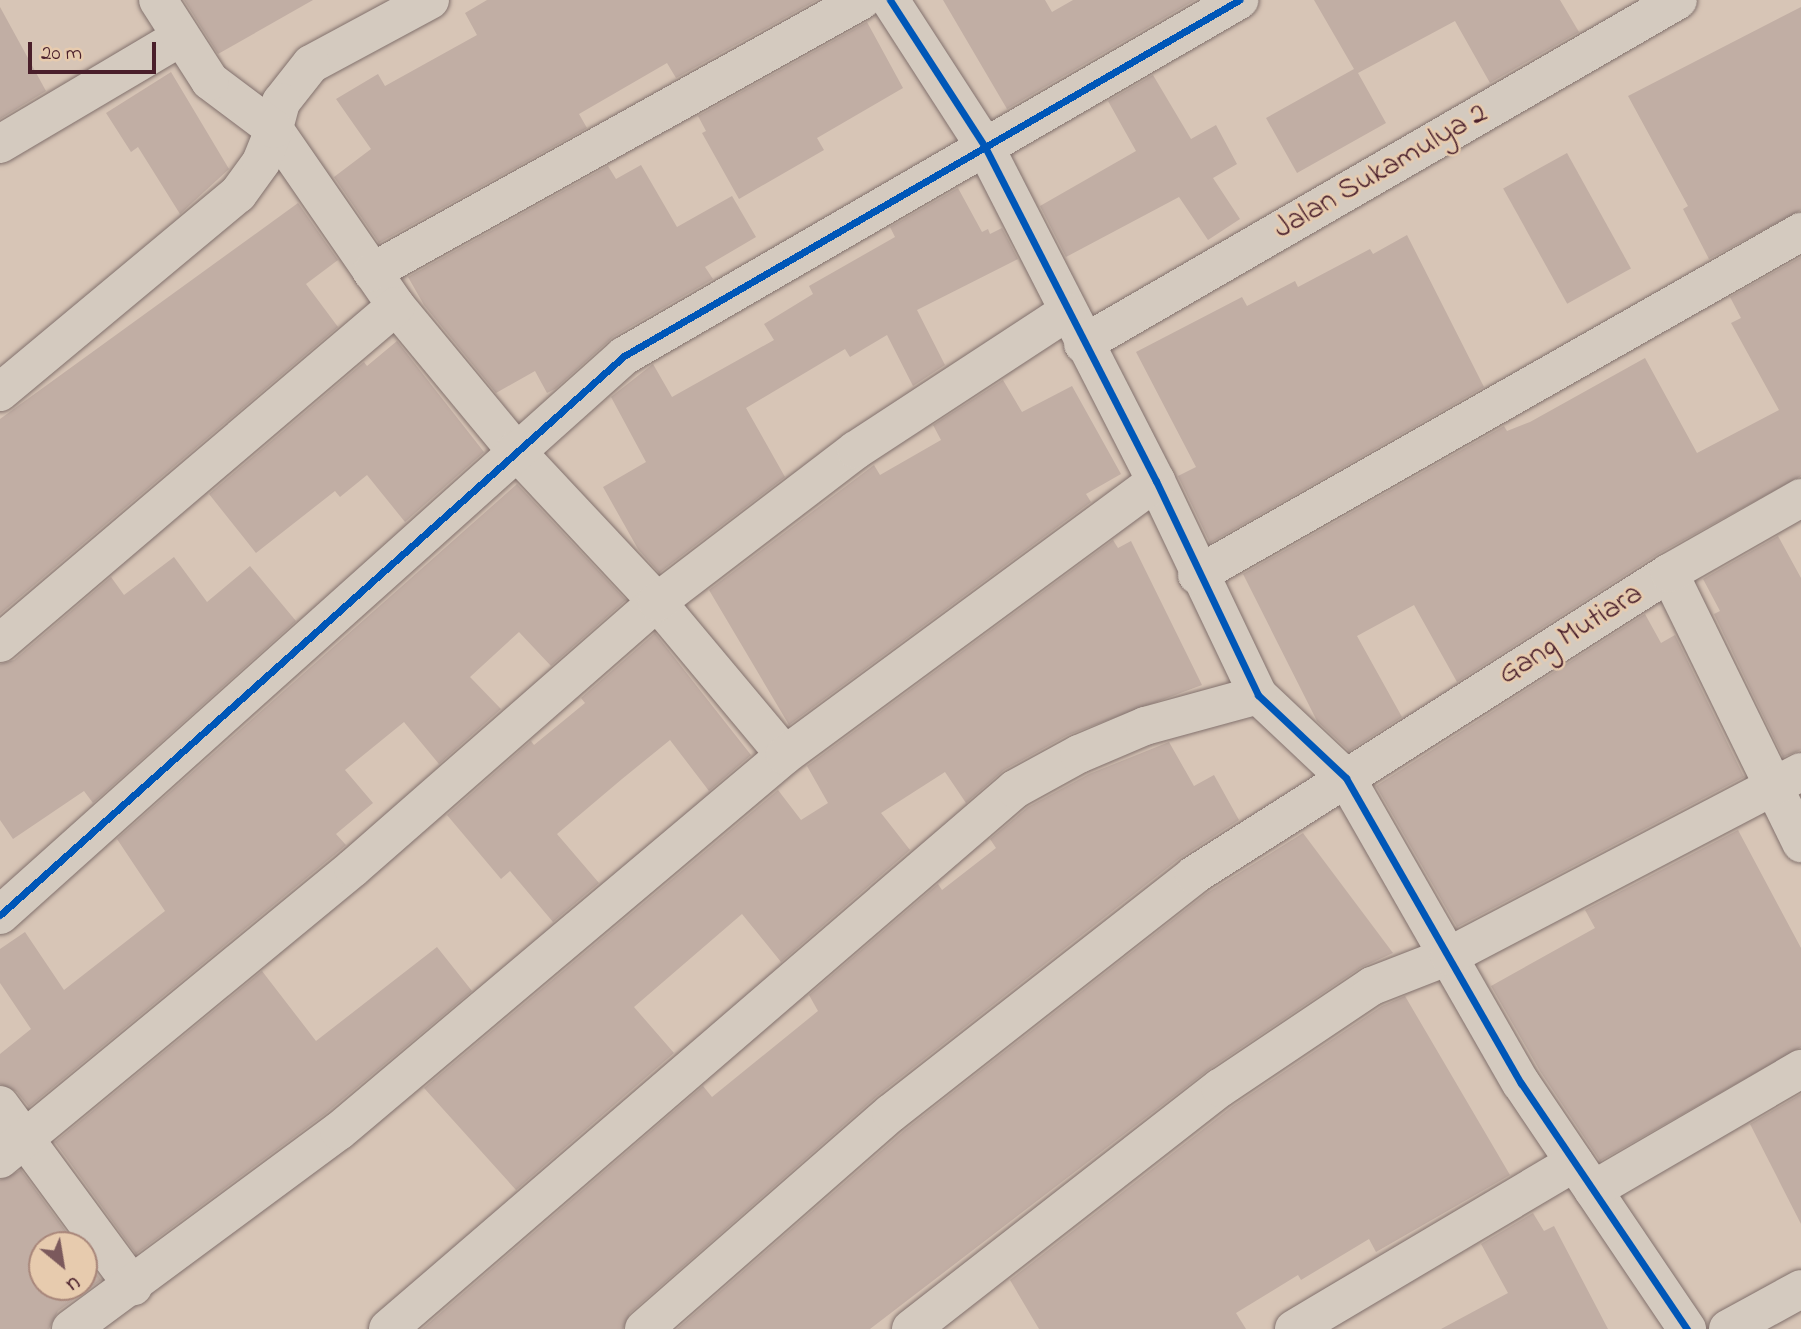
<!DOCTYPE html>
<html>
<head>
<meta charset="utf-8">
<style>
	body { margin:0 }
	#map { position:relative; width:1801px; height:1329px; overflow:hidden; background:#d7c5b6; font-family:"Indie Flower",sans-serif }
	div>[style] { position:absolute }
	.building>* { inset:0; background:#c1aea4; transform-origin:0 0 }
	.roads { filter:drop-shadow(0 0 2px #82716d) drop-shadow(0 0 2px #82716d) }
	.minor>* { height:38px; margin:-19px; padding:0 19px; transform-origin:19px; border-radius:19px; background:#d4cabf }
	.cycleway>* { height:7px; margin:-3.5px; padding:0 3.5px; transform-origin:3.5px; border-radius:3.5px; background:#0057b8 }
	span { translate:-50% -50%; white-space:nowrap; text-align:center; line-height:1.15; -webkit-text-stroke:5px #e7cbae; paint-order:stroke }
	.street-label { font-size:30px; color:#4a1f2b }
	.north { position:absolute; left:28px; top:1231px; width:70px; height:70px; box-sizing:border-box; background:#e7cbae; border:2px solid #a8867a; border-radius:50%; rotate:150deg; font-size:19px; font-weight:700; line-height:28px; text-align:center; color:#4a1f2b }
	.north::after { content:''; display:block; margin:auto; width:24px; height:32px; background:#7b595c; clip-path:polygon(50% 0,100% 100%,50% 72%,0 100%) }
	.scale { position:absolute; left:28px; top:42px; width:128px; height:32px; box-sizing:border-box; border:4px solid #4a1f2b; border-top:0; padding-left:9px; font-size:21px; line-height:24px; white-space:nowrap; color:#4a1f2b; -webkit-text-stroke:5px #e7cbae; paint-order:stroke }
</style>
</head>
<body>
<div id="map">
	<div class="building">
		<i style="clip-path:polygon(184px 0,313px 0,218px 54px)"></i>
		<i style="clip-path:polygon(487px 0,817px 0,676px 78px,667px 63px,579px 114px,587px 128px,379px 243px,334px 177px,371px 149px,336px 99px,378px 74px,385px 86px,477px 35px,465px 13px)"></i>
		<i style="clip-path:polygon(943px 0,1045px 0,1052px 12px,1073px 0,1195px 0,1007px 109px)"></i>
		<i style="clip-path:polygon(1314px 0,1560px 0,1579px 32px,1490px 83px,1455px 21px,1358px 73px,1386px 123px,1297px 173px,1266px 118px,1354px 69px)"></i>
		<i style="clip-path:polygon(0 7px,46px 91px,0 119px)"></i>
		<i style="clip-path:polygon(1801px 7px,1801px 210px,1709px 259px,1683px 209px,1688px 206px,1628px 96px)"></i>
		<i style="clip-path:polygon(867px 22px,903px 88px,817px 138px,824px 150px,739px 199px,702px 133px,706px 131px,698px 116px)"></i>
		<i style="clip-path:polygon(171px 72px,229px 169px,180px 214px,138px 147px,131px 152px,106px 113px)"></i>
		<i style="clip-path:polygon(1153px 75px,1191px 139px,1216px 125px,1237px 164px,1213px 178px,1240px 219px,1208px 240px,1179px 197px,1066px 257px,1040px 206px,1136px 151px,1108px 101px)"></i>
		<i style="left:1567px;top:153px;width:132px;height:73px;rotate:61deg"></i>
		<i style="clip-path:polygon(641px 165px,677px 227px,732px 196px,756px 237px,705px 267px,713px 279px,613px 337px,555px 389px,547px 393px,535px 371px,496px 393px,424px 305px,408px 277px,608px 166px,616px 179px)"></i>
		<i style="clip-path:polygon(958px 188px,982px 232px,988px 229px,990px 234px,1002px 228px,1018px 259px,917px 310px,945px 365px,913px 386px,887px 335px,850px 357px,845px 349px,746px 408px,785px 477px,659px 573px,638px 549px,603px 487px,646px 462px,611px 397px,653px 364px,672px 397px,774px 340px,764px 324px,813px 294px,809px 286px,895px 237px,890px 227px)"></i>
		<i style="clip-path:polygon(298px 203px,338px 260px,306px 284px,338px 327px,0 614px,0 419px)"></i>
		<i style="clip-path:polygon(1407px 235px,1484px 387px,1210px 543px,1178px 476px,1196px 467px,1136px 352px,1242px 297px,1247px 306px,1295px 281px,1298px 287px,1370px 249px,1373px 254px)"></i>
		<i style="clip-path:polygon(1801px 257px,1801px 476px,1658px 554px,1457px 682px,1414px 605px,1357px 636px,1402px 717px,1349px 751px,1317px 721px,1243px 574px,1504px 426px,1507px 431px,1530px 422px,1645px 358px,1697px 453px,1779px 410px,1731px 323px,1741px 318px,1730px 297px)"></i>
		<i style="clip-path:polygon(397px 341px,484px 452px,405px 522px,367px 475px,340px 497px,335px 491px,256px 553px,209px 494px,364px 362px,367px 366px)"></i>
		<i style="clip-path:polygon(1003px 380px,1022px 412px,1072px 386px,1121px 474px,1086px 494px,1091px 502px,789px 725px,709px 590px,874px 465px,880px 475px,941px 440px,933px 425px)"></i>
		<i style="clip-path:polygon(517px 484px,626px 600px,551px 666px,519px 632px,470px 677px,501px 709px,439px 764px,404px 722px,345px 770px,373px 803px,336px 834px,346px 845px,339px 851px,29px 1107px,17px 1092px,0 1084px,0 1054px,31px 1029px,0 983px,0 949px,25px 932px,64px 990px,165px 911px,117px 839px)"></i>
		<i style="clip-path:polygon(1778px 536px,1801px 578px,1801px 750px,1783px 757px,1714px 614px,1720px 611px,1703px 579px)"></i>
		<i style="clip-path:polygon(1113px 540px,1118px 548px,1131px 541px,1202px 685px,1068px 735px,1004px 770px,966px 803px,945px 772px,881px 813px,910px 850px,781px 962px,742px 914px,634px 1007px,674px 1053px,516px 1190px,424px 1088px,778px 790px,801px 820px,828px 803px,807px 766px)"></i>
		<i style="clip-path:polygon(174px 557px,207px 602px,250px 566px,296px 621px,93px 803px,84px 791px,13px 839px,0 820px,0 664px,14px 660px,111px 577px,124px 595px)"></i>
		<i style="clip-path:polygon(1645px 614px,1661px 643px,1675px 635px,1744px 777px,1457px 927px,1376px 786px)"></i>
		<i style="clip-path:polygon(655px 633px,751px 755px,709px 791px,670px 740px,622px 779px,557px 834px,599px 883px,553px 922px,510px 871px,501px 879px,447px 815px,531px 741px,534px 745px,585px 703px,581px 698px)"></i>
		<i style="clip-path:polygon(1169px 742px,1194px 786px,1214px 775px,1239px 820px,1180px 858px,877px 1096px,630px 1313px,623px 1329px,422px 1329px,703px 1086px,712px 1097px,818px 1011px,809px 995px,938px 884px,942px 890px,996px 848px,990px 839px,1028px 807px,1089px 774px)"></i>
		<i style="clip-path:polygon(1738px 830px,1801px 948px,1801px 1047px,1600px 1161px,1540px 1071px,1491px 986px,1595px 928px,1585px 910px)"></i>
		<i style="clip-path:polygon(1303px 833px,1393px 953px,1360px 968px,1208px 1070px,870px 1329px,677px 1329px,905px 1130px,1207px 893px)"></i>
		<i style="clip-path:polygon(437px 947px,472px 991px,325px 1114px,136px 1254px,55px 1142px,262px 971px,316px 1041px)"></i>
		<i style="clip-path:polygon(1405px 996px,1510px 1175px,1376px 1252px,1369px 1239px,1301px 1280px,1298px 1275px,1236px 1313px,1246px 1329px,1039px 1329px,1010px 1280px,1233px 1106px,1382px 1006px)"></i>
		<i style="clip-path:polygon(1801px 1094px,1801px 1224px,1750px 1124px)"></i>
		<i style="clip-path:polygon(21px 1170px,76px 1245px,42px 1245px,42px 1287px,84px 1287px,84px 1256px,101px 1280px,58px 1311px,49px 1329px,0 1329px,0 1180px)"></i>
		<i style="clip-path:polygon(1533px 1213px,1544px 1231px,1554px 1226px,1608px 1329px,1441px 1329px,1508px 1293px,1481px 1244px)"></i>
	</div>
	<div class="roads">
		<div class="minor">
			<i style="left:430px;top:0;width:135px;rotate:151.7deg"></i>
			<i style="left:311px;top:64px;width:48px;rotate:128.3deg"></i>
			<i style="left:281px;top:102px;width:28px;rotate:105deg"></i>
			<i style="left:274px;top:129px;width:215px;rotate:55.4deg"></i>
			<i style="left:396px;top:306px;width:187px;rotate:50.4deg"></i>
			<i style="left:515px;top:450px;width:208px;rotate:46.9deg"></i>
			<i style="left:657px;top:602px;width:199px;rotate:50.1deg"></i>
			<i style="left:890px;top:0;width:175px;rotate:57.1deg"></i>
			<i style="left:985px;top:147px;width:375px;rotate:62.9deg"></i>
			<i style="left:1156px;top:481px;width:237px;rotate:64.5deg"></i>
			<i style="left:1258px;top:695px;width:121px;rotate:43.3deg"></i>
			<i style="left:1346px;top:778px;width:352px;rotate:60.2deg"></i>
			<i style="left:1521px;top:1083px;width:297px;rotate:56deg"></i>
			<i style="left:0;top:144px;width:208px;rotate:-30.6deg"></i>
			<i style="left:372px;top:272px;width:560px;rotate:-29.03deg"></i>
			<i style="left:1083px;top:344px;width:687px;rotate:-30.03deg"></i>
			<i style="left:0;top:392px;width:310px;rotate:-39.8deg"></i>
			<i style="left:238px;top:194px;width:39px;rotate:-54deg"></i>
			<i style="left:261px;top:162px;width:35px;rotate:-68deg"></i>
			<i style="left:274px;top:129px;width:80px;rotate:-143.1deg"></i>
			<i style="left:210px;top:81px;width:96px;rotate:-122.7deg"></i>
			<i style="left:1669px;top:573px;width:301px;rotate:63.9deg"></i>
			<i style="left:1197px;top:575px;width:695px;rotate:-29.59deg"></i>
			<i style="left:0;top:643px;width:520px;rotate:-40.4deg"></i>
			<i style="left:0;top:915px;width:838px;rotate:-41.86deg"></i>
			<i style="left:624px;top:356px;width:711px;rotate:-30.06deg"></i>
			<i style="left:0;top:1105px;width:225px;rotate:53.7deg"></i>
			<i style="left:0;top:1159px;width:457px;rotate:-39.5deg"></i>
			<i style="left:353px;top:868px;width:404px;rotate:-41.2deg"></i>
			<i style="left:657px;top:602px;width:250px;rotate:-37.4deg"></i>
			<i style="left:856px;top:450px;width:252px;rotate:-33.2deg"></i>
			<i style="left:1593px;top:1190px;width:241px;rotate:-30.2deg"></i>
			<i style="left:71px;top:1329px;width:333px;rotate:-36.5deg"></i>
			<i style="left:339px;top:1131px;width:583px;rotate:-40.13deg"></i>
			<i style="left:785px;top:755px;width:461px;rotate:-36.4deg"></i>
			<i style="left:388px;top:1329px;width:827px;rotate:-40.74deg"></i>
			<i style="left:1015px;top:789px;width:73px;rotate:-28.7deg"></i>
			<i style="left:1079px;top:754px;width:72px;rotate:-23deg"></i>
			<i style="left:1145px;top:726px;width:117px;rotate:-15.3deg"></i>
			<i style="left:644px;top:1329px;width:328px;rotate:-41.2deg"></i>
			<i style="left:891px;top:1113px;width:385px;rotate:-38.1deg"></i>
			<i style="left:1194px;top:875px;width:563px;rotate:-32.45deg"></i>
			<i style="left:1669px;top:573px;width:152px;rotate:-29.6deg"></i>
			<i style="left:911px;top:1329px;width:392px;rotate:-38deg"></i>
			<i style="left:1220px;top:1088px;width:183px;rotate:-33.9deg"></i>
			<i style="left:1372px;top:986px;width:83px;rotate:-21.3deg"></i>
			<i style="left:1449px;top:956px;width:397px;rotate:-27.6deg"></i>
			<i style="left:1294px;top:1329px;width:326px;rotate:-30.7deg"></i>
			<i style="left:1728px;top:1329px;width:83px;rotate:-28.7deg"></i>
		</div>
	</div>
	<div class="cycleway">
		<i style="left:890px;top:0;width:175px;rotate:57.1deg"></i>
		<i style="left:985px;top:147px;width:375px;rotate:62.9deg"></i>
		<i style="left:1156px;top:481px;width:237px;rotate:64.5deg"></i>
		<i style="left:1258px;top:695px;width:121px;rotate:43.3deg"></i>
		<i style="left:1346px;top:778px;width:352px;rotate:60.2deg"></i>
		<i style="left:1521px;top:1083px;width:297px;rotate:56deg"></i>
		<i style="left:0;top:915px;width:838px;rotate:-41.86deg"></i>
		<i style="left:624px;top:356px;width:711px;rotate:-30.06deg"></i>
	</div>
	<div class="street-label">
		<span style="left:1381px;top:172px;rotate:-30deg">Jalan Sukamulya 2</span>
		<span style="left:1571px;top:635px;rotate:-32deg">Gang Mutiara</span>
	</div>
	<div class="north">U</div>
	<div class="scale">20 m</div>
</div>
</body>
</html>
